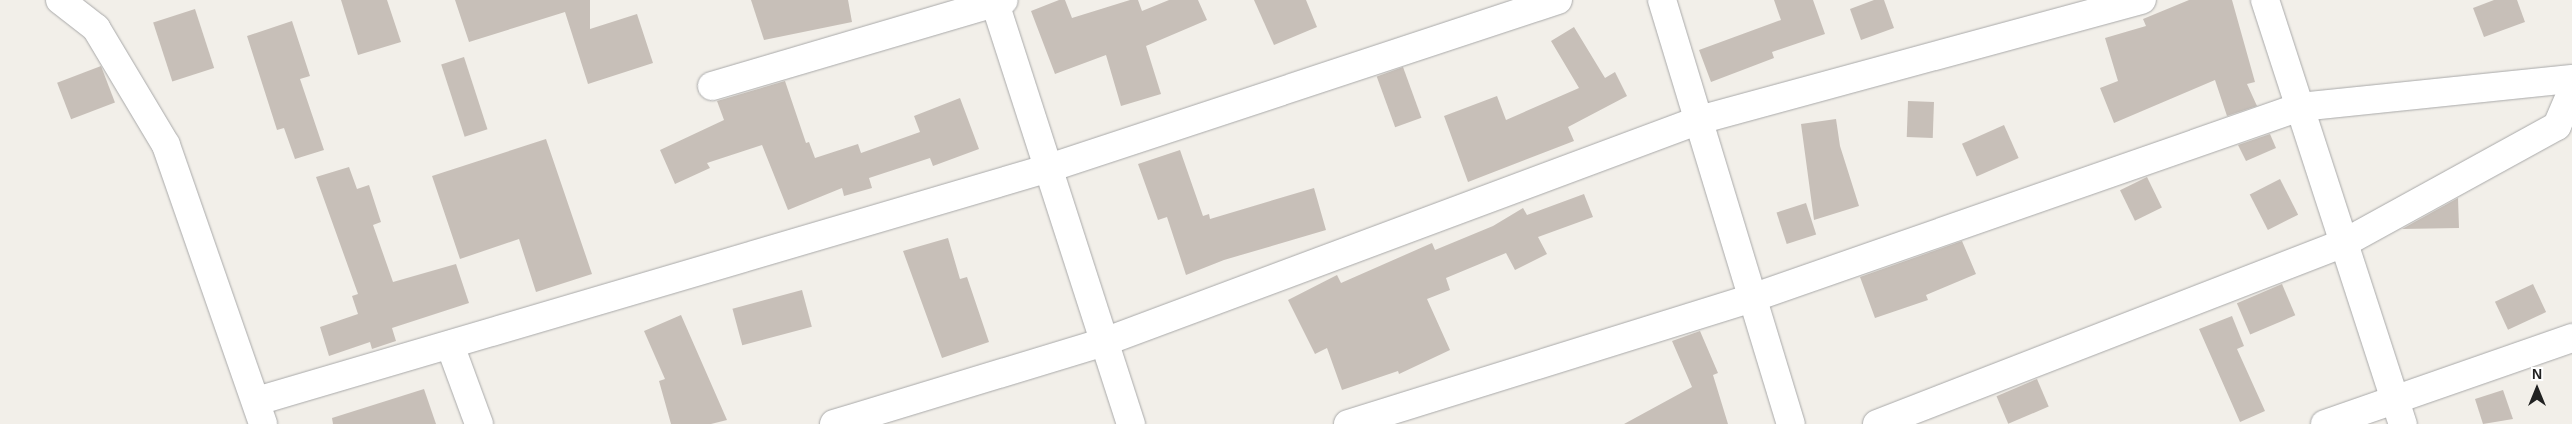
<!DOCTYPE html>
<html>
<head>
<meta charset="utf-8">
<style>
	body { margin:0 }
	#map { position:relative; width:2572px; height:424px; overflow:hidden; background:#f2efe9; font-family:Helvetica,sans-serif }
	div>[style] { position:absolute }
	.building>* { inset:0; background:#c7bfb8; transform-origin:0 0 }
	.roads { filter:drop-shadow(0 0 1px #a9a9a9) drop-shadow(0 0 1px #a9a9a9) }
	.minor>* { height:28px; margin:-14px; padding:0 14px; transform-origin:14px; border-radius:14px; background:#fff }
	span { translate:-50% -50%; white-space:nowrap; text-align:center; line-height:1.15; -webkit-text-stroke:4px #fff; paint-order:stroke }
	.north { position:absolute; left:2512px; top:364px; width:50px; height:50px; -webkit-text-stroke:4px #fff; paint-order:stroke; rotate:0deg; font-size:14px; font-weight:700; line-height:20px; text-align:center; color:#222 }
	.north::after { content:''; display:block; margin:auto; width:18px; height:22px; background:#222; clip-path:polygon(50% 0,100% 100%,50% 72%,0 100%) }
</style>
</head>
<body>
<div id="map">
	<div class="building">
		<i style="clip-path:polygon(341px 0,387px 0,401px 42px,358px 55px)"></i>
		<i style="clip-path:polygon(455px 0,590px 0,590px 29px,637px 14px,653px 63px,588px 84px,565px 12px,469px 42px)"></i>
		<i style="clip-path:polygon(751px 0,848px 0,852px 22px,764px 40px)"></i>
		<i style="clip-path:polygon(1059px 0,1065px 0,1072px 18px,1130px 0,1138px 0,1142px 11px,1169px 0,1198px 0,1207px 20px,1146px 46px,1161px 94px,1121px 106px,1106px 55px,1055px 74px,1031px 11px)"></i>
		<i style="clip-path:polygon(1254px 0,1306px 0,1317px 27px,1274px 45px)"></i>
		<i style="clip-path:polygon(1774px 0,1813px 0,1825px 34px,1772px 52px,1774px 58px,1711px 82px,1699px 50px,1781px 20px)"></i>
		<i style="clip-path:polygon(1874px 0,1884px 0,1894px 28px,1861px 40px,1850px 9px)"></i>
		<i style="clip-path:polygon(2189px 0,2232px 0,2255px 82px,2247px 84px,2257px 106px,2227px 116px,2215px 80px,2114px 123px,2100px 88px,2118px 81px,2105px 38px,2146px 26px,2143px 19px)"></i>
		<i style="clip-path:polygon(2494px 0,2517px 0,2525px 22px,2484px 37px,2473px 8px)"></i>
		<i style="left:195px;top:9px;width:62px;height:44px;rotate:72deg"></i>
		<i style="clip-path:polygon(292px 21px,310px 76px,300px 79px,324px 150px,295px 159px,284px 128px,277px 130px,247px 36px)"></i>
		<i style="clip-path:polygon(1574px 27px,1605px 78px,1615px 72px,1627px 96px,1568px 127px,1574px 141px,1468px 182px,1444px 116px,1497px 96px,1506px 120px,1579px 88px,1551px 41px)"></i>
		<i style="left:464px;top:57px;width:76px;height:24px;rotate:72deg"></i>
		<i style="left:101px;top:66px;width:39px;height:47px;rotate:69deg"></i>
		<i style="left:1403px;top:67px;width:54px;height:28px;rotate:70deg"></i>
		<i style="clip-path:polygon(785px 81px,806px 143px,809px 142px,815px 158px,858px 144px,861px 153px,920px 132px,914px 116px,960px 98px,979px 149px,933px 166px,930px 158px,869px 178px,872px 188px,844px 196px,842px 188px,788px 210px,762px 145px,707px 163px,710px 168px,675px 184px,660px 150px,724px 120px,717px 101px)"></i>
		<i style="left:1908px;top:101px;width:26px;height:36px;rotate:2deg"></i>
		<i style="clip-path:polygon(1836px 119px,1840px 146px,1859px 206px,1814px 220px,1801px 124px)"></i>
		<i style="left:2004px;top:125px;width:36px;height:46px;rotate:66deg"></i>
		<i style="clip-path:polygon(2270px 134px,2276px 148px,2246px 161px,2238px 145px)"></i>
		<i style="clip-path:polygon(546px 139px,592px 274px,536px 292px,519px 239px,460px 259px,432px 176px)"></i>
		<i style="clip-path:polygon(1180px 150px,1203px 216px,1209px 214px,1210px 219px,1314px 188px,1326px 230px,1224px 260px,1186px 275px,1167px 217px,1158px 220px,1138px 164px)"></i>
		<i style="clip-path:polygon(349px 167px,357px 189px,369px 185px,381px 222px,373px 225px,393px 282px,456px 264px,469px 303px,392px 328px,396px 341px,372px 349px,370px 342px,329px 356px,320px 327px,358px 314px,352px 296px,358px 294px,316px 177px)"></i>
		<i style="left:2147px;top:177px;width:34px;height:30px;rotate:64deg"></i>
		<i style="left:2280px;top:179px;width:40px;height:34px;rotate:63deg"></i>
		<i style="clip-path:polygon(1584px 194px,1593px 217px,1538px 237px,1547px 254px,1515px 270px,1506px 253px,1446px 278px,1450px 290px,1427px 299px,1450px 350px,1399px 374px,1398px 371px,1342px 390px,1327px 348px,1315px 354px,1288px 300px,1337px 275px,1341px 283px,1432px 243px,1435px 250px,1493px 226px,1523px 208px,1527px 215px)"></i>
		<i style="clip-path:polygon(2458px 198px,2459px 228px,2402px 229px)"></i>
		<i style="left:1806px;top:203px;width:33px;height:31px;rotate:72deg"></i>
		<i style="clip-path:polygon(948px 238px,960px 279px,967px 277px,989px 342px,942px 358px,903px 251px)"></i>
		<i style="clip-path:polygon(1962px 241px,1976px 274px,1926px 295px,1928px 300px,1875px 318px,1860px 277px)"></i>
		<i style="left:2282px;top:284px;width:34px;height:49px;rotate:67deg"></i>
		<i style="left:2533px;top:284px;width:31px;height:42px;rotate:65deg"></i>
		<i style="left:802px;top:290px;width:38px;height:72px;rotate:75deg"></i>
		<i style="clip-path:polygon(681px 315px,727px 420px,711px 424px,671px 424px,659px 381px,665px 379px,644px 331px)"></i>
		<i style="clip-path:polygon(2232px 316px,2244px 346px,2237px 349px,2265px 411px,2240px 422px,2199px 329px)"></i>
		<i style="clip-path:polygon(1700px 331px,1718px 373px,1713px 375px,1728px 424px,1624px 424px,1692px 387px,1672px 341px)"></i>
		<i style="left:2037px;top:379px;width:30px;height:44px;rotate:67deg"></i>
		<i style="clip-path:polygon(424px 389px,436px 424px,333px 424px,332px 418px)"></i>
		<i style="clip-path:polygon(2503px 390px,2513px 419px,2483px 424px,2475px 399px)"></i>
	</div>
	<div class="roads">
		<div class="minor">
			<i style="left:60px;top:0;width:46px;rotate:37.9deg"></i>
			<i style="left:96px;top:28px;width:136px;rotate:59.1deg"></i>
			<i style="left:166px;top:145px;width:295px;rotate:70.8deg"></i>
			<i style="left:994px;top:0;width:446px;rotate:72.1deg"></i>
			<i style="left:1662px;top:0;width:443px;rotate:73.1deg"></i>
			<i style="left:2265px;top:0;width:446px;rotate:72deg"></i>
			<i style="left:712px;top:86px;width:304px;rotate:-16.4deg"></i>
			<i style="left:450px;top:345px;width:84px;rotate:69.8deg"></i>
			<i style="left:257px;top:401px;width:826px;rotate:-16.39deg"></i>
			<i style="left:1049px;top:168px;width:536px;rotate:-18.27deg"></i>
			<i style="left:834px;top:424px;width:282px;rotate:-16.9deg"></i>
			<i style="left:1104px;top:342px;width:635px;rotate:-20.46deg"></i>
			<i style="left:1699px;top:120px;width:459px;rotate:-15.2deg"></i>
			<i style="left:1348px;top:424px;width:423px;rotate:-17.3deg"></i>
			<i style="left:1752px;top:298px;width:580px;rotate:-19.22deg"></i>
			<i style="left:2300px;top:107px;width:273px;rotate:-5.9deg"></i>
			<i style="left:1877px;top:424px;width:501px;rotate:-21.19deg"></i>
			<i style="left:2344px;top:243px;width:243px;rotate:-28.8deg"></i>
			<i style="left:2557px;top:126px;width:39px;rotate:-67deg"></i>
			<i style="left:2325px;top:424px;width:262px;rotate:-19.2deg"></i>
		</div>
	</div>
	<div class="north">N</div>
</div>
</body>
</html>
